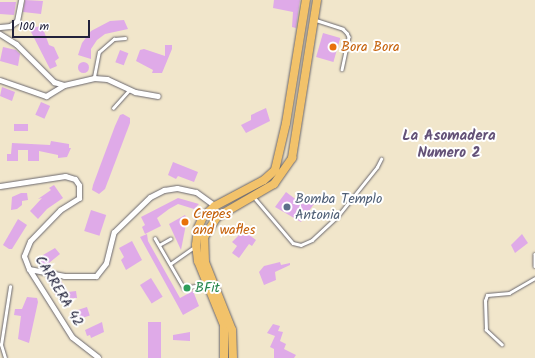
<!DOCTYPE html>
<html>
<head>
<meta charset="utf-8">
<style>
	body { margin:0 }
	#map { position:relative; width:535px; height:358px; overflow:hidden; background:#f1e6cb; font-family:Kalam,sans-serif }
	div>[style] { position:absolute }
	.building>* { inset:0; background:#dfaae8; transform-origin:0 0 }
	.round { border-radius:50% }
	.roads { filter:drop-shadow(0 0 1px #6a676d) drop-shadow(0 0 1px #6a676d) }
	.lane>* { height:2.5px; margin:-1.25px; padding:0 1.25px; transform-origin:1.25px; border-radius:1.25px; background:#fff }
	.street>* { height:5px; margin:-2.5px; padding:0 2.5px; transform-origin:2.5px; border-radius:2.5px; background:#fff }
	.primary>* { height:8px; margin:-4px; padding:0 4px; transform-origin:4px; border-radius:4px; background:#f2c26a }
	.dots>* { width:11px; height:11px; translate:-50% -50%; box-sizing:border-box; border:2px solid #fff; border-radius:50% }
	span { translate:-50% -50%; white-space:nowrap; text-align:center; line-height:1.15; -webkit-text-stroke:4px #fff; paint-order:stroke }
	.food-label { font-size:14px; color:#c56008 }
	.left { translate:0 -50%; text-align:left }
	.service-label { font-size:14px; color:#4e5e75 }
	.leisure-label { font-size:14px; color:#27864d }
	.street-label { font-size:14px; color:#22223b }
	.neighbourhood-label { font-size:15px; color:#645278; font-weight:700 }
	.scale { position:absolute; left:12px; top:20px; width:78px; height:18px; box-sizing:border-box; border:2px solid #22223b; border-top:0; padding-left:5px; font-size:12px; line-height:14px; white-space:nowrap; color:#22223b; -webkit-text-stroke:3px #fff; paint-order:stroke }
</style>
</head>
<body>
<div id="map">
	<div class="building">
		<i style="clip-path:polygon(25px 0,43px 1px,41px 14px,23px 12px)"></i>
		<i style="clip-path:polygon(274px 0,300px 0,296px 28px,292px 27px,293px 12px,273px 8px)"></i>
		<i style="clip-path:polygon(0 2px,16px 2px,14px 15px,0 14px)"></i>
		<i style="clip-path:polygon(124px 20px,128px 29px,105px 34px,97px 40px,91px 49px,91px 59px,78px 55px,82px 43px,91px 31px,110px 21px)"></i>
		<i style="clip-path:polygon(35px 25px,36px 27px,42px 26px,49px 45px,54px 47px,59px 58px,55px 61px,57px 66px,50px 69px,30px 30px,30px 27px)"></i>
		<i style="left:323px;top:33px;width:18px;height:25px;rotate:16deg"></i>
		<i style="clip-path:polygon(165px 45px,172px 45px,172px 49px,162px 73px,152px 73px,153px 70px,136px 61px,140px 50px,144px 49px,165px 56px)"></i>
		<i style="clip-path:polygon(3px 47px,16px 50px,20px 54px,18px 66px,0 61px)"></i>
		<i style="left:120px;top:50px;width:9px;height:13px;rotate:21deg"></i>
		<i class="round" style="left:77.5px;top:61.5px;width:11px;height:11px"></i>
		<i style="clip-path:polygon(2px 87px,15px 92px,12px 101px,0 96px)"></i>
		<i style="left:41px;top:102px;width:10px;height:14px;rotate:24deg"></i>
		<i style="clip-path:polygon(266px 108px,270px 121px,246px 133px,241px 125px,251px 120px,251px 115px)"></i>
		<i style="clip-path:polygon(123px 114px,130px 118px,130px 123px,105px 189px,99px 194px,92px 190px,93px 185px,115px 126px,120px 115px)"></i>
		<i style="left:14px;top:124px;width:14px;height:7px"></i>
		<i style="clip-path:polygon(51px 141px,69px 144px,69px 148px,71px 148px,67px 157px,58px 158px,58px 155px,39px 151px,39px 161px,28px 161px,28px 150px,18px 150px,18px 161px,7px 161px,7px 154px,11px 154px,12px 143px,50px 145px)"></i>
		<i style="clip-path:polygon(173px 162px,198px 172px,194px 182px,178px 176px,176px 179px,168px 175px)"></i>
		<i style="clip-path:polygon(54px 185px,63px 198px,47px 209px,38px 219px,30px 211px,42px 198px,38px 199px,51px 190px,49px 188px)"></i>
		<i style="clip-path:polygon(286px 192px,302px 204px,306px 198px,314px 204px,301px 222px,275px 207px)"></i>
		<i style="clip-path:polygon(21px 193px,27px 193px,28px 200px,22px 201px,22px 205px,17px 209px,11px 210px,12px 197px)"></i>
		<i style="clip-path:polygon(178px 198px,199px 204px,194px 209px,178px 204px,169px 209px,157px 218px,161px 226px,145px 234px,142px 227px,145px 225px,141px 217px)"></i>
		<i style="left:91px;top:210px;width:16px;height:22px;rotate:18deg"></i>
		<i style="clip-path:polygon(185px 215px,187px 219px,181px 250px,169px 224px)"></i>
		<i style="clip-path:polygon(18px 219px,27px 225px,12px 249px,9px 249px,3px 245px)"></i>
		<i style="clip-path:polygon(252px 228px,248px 234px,256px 240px,252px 246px,249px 244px,239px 258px,232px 253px,237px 246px,232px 242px,244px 230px)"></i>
		<i style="clip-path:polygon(147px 234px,148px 241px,180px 298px,193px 291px,199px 306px,183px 315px,140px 237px)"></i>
		<i style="clip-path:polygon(522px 234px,528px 243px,515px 253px,511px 245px)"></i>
		<i style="clip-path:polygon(132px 241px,142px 260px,126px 270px,121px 260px,124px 257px,119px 248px)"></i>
		<i style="clip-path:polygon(55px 248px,60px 254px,49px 263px,48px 269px,39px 267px,43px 255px)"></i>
		<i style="clip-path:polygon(280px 262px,281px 265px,290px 263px,290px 265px,275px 272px,276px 280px,264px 285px,259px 272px,264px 266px)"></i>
		<i style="left:151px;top:278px;width:22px;height:13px;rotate:58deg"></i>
		<i style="clip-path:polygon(61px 281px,68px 292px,76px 291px,77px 298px,62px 299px,62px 295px,55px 295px,55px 282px)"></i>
		<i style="clip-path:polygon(27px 297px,37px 298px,38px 302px,29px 343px,18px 339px,21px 316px,14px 315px,15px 309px,22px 309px)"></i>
		<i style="left:87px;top:307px;width:9px;height:18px;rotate:72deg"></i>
		<i style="clip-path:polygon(102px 322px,104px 332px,91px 338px,90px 335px,87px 336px,85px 330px)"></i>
		<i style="left:148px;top:322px;width:13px;height:36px"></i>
		<i style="clip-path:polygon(273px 324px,280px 326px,278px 331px,283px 332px,280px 341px,286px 344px,284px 349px,296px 355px,294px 358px,274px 358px,274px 349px,270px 347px,275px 336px,267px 333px)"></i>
		<i style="clip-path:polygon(190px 332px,190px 341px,173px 340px,173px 335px)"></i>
	</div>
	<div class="roads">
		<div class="lane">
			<i style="left:316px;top:20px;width:28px;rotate:18deg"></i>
			<i style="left:343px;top:29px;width:6px;rotate:45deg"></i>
			<i style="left:347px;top:33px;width:4px;rotate:63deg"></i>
			<i style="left:349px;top:37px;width:33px;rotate:102deg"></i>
			<i style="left:94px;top:77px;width:25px;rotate:-79deg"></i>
			<i style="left:99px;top:52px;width:20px;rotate:-41deg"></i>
			<i style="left:114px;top:39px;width:11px;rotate:-5deg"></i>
			<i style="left:113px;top:108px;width:24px;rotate:-48deg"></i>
			<i style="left:254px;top:197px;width:60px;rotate:49.7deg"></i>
			<i style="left:293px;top:243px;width:8px;rotate:14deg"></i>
			<i style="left:301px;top:245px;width:12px;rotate:-24deg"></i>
			<i style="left:312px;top:240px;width:34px;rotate:-43deg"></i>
			<i style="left:337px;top:217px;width:64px;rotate:-51.3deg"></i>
			<i style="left:377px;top:167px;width:9px;rotate:-63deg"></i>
			<i style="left:155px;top:238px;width:58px;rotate:59.9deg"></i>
			<i style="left:184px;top:288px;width:22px;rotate:-10deg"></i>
			<i style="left:159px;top:245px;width:13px;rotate:-29deg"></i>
			<i style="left:535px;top:254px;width:12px;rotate:90deg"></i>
			<i style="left:170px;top:264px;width:29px;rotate:-35deg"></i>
			<i style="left:502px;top:345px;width:22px;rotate:-137deg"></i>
			<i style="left:486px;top:330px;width:29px;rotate:-92deg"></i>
			<i style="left:485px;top:301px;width:6px;rotate:-72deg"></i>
			<i style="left:487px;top:295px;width:22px;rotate:-5deg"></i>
			<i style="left:509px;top:293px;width:30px;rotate:-30deg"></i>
			<i style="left:5px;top:358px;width:14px;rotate:-107deg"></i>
			<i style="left:1px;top:345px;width:59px;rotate:-81.2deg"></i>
		</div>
		<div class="street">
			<i style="left:0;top:27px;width:10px;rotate:-6deg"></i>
			<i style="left:10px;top:26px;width:9px;rotate:-36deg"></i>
			<i style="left:17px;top:21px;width:21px;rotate:-79deg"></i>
			<i style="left:0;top:34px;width:19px;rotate:32deg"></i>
			<i style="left:16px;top:44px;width:54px;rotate:45deg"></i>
			<i style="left:54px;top:82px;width:10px;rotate:17deg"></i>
			<i style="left:64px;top:85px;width:31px;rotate:-13deg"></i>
			<i style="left:94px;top:78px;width:13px;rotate:4deg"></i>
			<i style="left:107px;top:79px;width:31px;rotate:25deg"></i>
			<i style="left:135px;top:92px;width:23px;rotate:10deg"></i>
			<i style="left:0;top:80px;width:49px;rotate:19.2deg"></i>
			<i style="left:46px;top:96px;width:21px;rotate:-31deg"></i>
			<i style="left:0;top:186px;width:66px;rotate:-8.7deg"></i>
			<i style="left:65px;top:176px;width:10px;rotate:17deg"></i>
			<i style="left:75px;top:179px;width:7px;rotate:56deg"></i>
			<i style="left:79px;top:185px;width:13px;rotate:90deg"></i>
			<i style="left:79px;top:198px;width:22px;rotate:148deg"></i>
			<i style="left:60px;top:210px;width:43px;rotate:134.1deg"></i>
			<i style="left:30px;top:241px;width:16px;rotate:112deg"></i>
			<i style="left:24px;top:256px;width:14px;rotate:69deg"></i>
			<i style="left:29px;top:269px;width:80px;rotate:57.7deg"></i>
			<i style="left:72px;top:337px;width:33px;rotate:38deg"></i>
			<i style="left:29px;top:269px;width:36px;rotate:11deg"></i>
			<i style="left:64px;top:276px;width:32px"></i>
			<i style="left:96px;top:276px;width:16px;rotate:-52deg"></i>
			<i style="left:106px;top:263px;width:32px;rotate:-76deg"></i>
			<i style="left:114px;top:232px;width:50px;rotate:-44.2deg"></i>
			<i style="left:150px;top:197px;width:16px;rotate:-27deg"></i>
			<i style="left:164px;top:190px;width:13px;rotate:-9deg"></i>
			<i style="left:177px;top:188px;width:19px;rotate:12deg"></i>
			<i style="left:196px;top:192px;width:24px;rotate:36deg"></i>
		</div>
		<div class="primary">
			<i style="left:224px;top:358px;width:33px;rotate:-90deg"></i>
			<i style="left:224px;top:325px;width:69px;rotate:-112.1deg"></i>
			<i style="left:198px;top:261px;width:16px;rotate:-97deg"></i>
			<i style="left:196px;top:245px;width:17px;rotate:-83deg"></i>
			<i style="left:198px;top:228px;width:12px;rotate:-66deg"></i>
			<i style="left:203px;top:217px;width:16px;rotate:-43deg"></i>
			<i style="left:215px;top:206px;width:55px;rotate:-28deg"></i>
			<i style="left:264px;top:180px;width:15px;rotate:-42deg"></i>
			<i style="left:275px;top:170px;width:48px;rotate:-76.8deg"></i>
			<i style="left:286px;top:123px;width:125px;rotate:-80.8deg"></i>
			<i style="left:233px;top:358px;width:28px;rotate:-92deg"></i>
			<i style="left:232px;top:330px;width:73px;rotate:-111.7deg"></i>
			<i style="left:205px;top:262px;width:25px;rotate:-92deg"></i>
			<i style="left:204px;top:237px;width:24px;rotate:-57deg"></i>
			<i style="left:217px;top:217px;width:66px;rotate:-30.1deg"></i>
			<i style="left:274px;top:184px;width:32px;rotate:-55deg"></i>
			<i style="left:292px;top:158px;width:160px;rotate:-81deg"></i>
		</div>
	</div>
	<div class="dots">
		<i style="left:333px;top:47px;background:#e8710a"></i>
		<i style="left:287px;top:207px;background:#5c6f8a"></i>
		<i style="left:185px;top:222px;background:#e8710a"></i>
		<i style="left:187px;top:288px;background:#2e9e5b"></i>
	</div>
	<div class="food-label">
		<span class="left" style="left:341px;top:47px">Bora Bora</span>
		<span class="left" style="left:193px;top:222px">Crepes<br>and wafles</span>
	</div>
	<div class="service-label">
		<span class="left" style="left:295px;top:207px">Bomba Templo<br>Antonia</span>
	</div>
	<div class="leisure-label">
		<span class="left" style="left:195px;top:288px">BFit</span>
	</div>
	<div class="street-label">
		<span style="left:59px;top:291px;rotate:59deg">CARRERA 42</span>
	</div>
	<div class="neighbourhood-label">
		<span style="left:449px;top:145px">La Asomadera<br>Numero 2</span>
	</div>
	<div class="scale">100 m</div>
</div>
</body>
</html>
